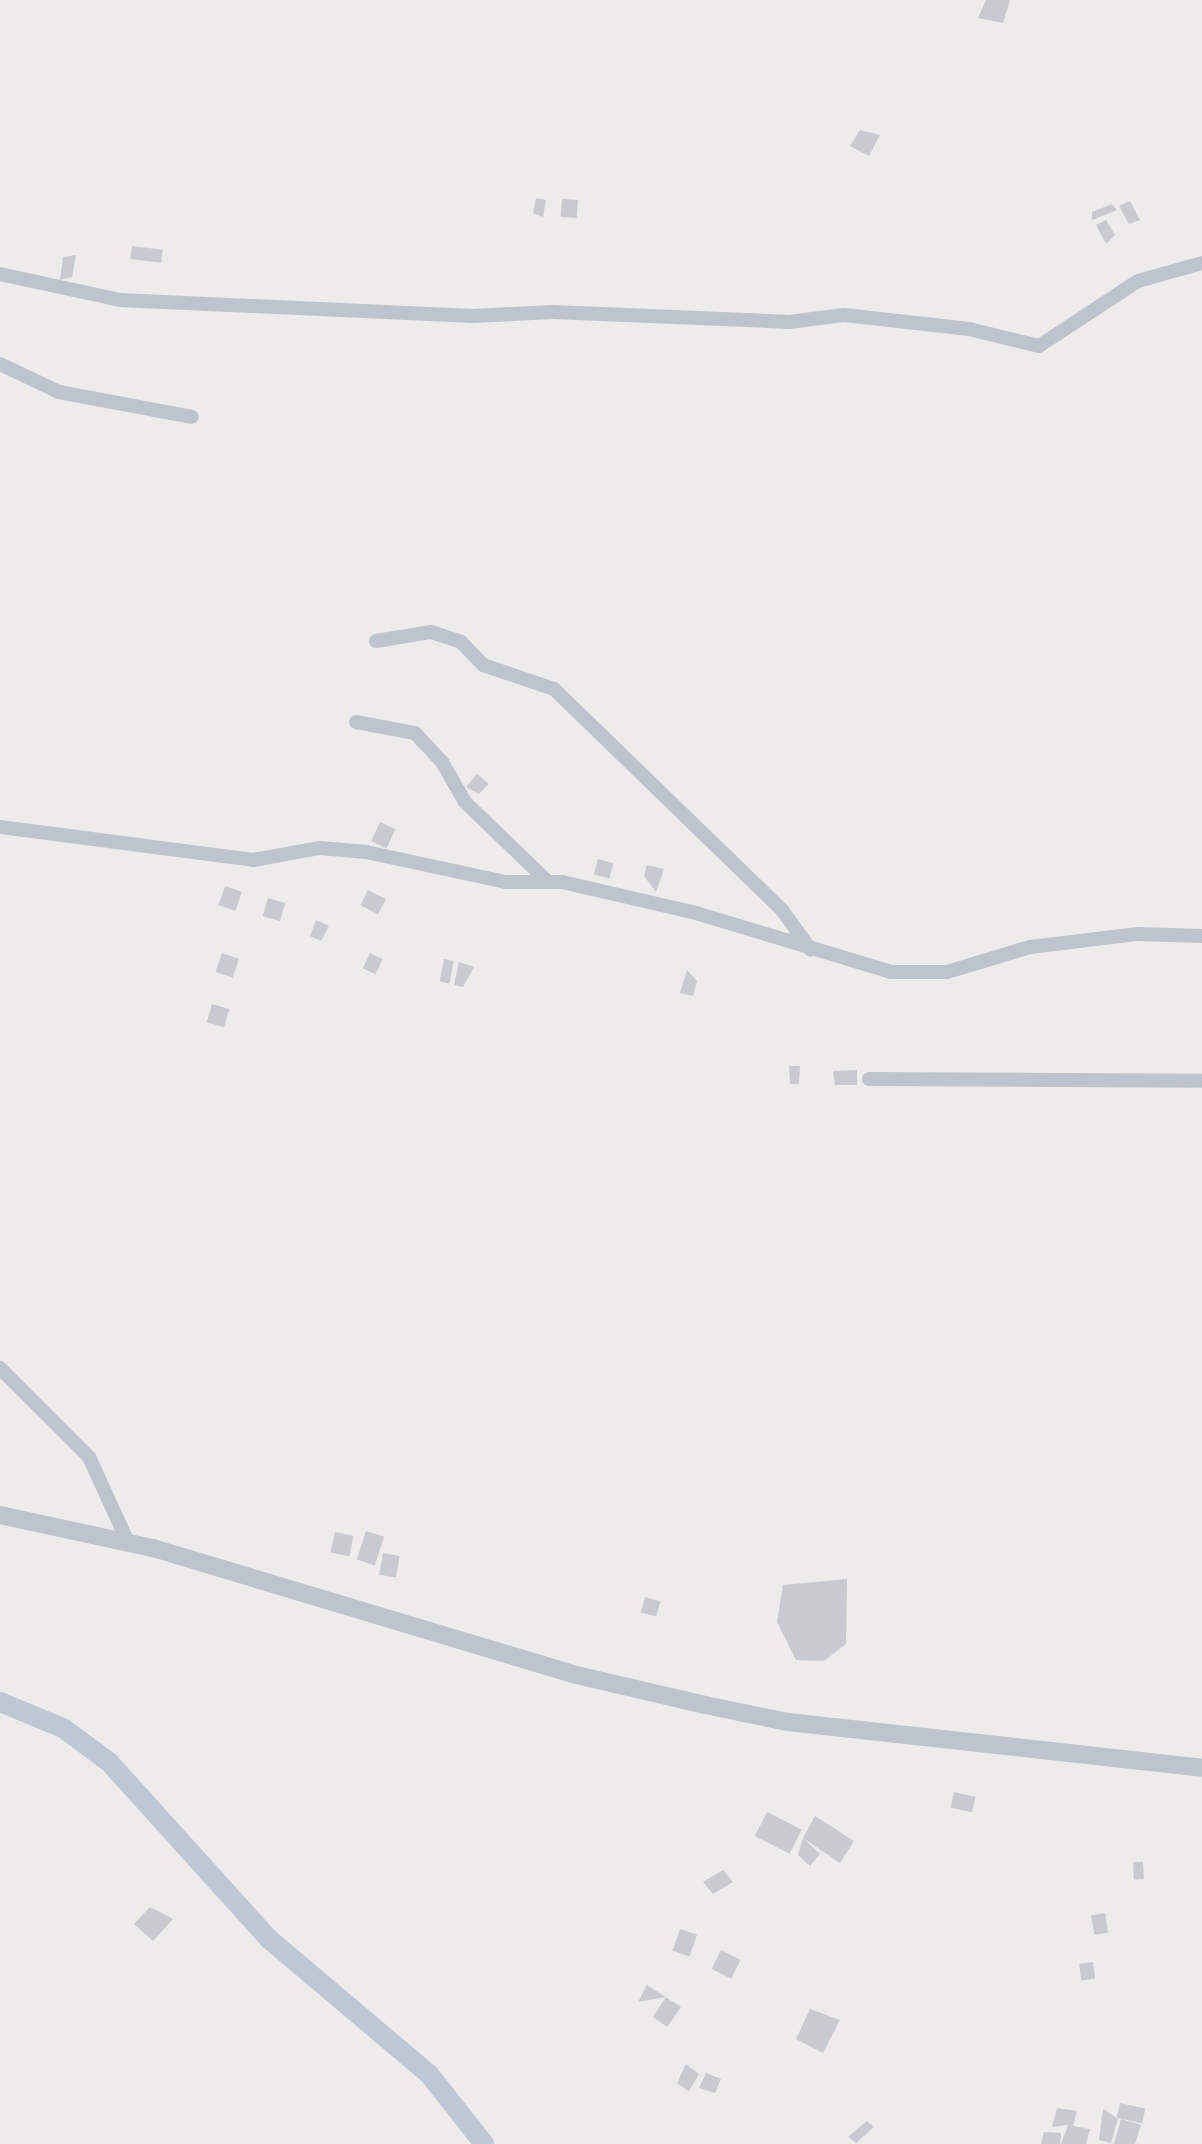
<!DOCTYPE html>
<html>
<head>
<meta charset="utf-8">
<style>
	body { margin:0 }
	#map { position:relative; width:1202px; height:2144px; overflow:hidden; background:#eeebeb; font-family:Barlow,sans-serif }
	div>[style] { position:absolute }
	.building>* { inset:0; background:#c8cad0; transform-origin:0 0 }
	.minor>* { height:14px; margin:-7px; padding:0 7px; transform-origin:7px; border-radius:7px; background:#bdc4cd }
	.tertiary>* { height:18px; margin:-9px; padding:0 9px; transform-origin:9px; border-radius:9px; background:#bdc4cd }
	.secondary>* { height:20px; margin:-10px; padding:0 10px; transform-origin:10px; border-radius:10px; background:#bec7d4 }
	span { translate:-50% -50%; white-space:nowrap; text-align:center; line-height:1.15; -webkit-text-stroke:8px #fff; paint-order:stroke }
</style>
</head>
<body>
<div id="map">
	<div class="building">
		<i style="clip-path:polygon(986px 0,1010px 0,1003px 23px,978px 18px)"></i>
		<i style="clip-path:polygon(860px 130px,880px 135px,869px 156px,850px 146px)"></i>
		<i style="clip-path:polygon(536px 198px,546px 200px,543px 217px,533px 213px)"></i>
		<i style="left:562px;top:199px;width:16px;height:18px;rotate:4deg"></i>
		<i style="clip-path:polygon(1130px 201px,1140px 220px,1129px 224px,1119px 206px)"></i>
		<i style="clip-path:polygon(1112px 204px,1117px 210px,1092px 220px,1092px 212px)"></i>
		<i style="clip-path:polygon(1106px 220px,1115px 235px,1106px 244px,1096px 225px)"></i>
		<i style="left:132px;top:246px;width:31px;height:13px;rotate:7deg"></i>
		<i style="clip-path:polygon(76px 255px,72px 277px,60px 280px,63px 257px)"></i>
		<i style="clip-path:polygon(477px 774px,489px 784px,479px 794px,466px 787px)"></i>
		<i style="left:380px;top:822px;width:17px;height:21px;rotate:25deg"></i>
		<i style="left:598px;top:859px;width:16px;height:16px;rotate:15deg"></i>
		<i style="clip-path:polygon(647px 865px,664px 869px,656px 892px,644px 876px)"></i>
		<i style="left:225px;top:886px;width:18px;height:20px;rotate:19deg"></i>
		<i style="left:368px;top:890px;width:20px;height:17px;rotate:27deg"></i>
		<i style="left:268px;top:898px;width:18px;height:19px;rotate:16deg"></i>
		<i style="clip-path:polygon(316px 920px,329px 926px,321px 941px,310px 936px)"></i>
		<i style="left:222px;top:953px;width:18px;height:20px;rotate:19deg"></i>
		<i style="left:370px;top:953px;width:14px;height:17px;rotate:25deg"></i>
		<i style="left:444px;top:959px;width:10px;height:23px;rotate:11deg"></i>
		<i style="clip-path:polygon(459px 962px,474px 967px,463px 987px,454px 985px)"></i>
		<i style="clip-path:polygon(687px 970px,697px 981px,693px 996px,680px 993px)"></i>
		<i style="left:212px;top:1004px;width:18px;height:19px;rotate:16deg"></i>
		<i style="clip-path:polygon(789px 1066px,800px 1066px,799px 1084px,790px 1084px)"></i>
		<i style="clip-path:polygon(857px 1070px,857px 1085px,835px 1085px,833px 1071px)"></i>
		<i style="left:366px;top:1531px;width:19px;height:30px;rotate:18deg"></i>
		<i style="left:335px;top:1532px;width:19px;height:21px;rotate:12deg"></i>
		<i style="left:383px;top:1553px;width:17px;height:22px;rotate:10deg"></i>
		<i style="clip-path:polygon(847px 1579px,846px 1644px,824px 1661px,796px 1660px,777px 1622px,783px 1585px)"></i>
		<i style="left:645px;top:1597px;width:16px;height:16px;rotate:15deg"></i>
		<i style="left:954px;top:1792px;width:22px;height:16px;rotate:13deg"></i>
		<i style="left:767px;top:1812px;width:39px;height:27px;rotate:27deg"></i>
		<i style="clip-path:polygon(815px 1816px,854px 1841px,840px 1863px,803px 1838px,820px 1854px,810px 1866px,798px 1855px,803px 1838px)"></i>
		<i style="left:1143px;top:1862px;width:17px;height:10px;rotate:87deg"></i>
		<i style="clip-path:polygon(723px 1870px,733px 1882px,713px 1894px,703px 1882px)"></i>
		<i style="clip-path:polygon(150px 1907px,173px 1919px,153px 1941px,134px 1924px)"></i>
		<i style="left:1105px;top:1913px;width:20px;height:14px;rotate:81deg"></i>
		<i style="left:680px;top:1929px;width:18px;height:23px;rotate:19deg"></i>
		<i style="left:721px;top:1950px;width:22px;height:21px;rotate:27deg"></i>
		<i style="left:1093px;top:1962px;width:17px;height:14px;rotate:83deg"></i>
		<i style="clip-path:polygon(647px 1985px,681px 2007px,667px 2027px,653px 2017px,666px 1997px,638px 2002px)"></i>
		<i style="clip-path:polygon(810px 2009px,840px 2020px,823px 2053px,796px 2039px)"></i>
		<i style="clip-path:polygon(686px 2064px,699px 2074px,689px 2091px,677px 2083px)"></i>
		<i style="clip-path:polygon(706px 2073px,721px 2079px,715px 2093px,699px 2088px)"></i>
		<i style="left:1120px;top:2103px;width:26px;height:15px;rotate:13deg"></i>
		<i style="clip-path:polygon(1057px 2108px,1077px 2111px,1073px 2126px,1090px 2129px,1086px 2144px,1061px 2144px,1068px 2125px,1052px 2127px)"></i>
		<i style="clip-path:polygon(1103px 2109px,1118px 2119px,1111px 2143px,1099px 2140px)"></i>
		<i style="clip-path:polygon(1121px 2119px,1141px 2125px,1135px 2144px,1114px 2144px)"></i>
		<i style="clip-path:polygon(867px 2121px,874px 2127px,856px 2143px,848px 2137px)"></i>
		<i style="clip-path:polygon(1044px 2132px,1061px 2133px,1060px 2144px,1041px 2144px)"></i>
	</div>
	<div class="minor">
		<i style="left:0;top:274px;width:123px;rotate:12.2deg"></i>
		<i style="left:120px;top:300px;width:353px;rotate:2.6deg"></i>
		<i style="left:473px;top:316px;width:80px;rotate:-2.9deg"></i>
		<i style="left:553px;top:312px;width:236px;rotate:2.4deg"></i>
		<i style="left:789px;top:322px;width:55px;rotate:-7.3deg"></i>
		<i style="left:844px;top:315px;width:126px;rotate:6.4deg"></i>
		<i style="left:969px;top:329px;width:72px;rotate:13.7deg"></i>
		<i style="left:1039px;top:346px;width:118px;rotate:-33.3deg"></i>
		<i style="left:1138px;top:281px;width:66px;rotate:-15.7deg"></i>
		<i style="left:0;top:364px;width:65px;rotate:25.4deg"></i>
		<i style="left:59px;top:392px;width:135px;rotate:10.6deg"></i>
		<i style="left:376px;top:641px;width:56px;rotate:-9.3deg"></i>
		<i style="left:431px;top:632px;width:32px;rotate:18deg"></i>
		<i style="left:461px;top:642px;width:32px;rotate:46deg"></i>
		<i style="left:483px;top:665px;width:75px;rotate:18.7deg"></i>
		<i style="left:554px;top:689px;width:318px;rotate:44.1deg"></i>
		<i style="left:782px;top:910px;width:49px;rotate:54.1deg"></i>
		<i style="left:356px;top:722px;width:60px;rotate:10.6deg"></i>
		<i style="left:415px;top:733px;width:40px;rotate:47deg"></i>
		<i style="left:442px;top:762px;width:46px;rotate:60.1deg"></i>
		<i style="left:465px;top:802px;width:115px;rotate:43.9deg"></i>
		<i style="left:0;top:827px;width:255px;rotate:7.4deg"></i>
		<i style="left:253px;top:860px;width:68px;rotate:-10.2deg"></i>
		<i style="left:320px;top:848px;width:46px;rotate:5deg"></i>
		<i style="left:366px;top:852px;width:143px;rotate:12.1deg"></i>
		<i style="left:506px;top:882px;width:56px"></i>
		<i style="left:562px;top:882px;width:138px;rotate:13deg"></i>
		<i style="left:696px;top:913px;width:204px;rotate:16.8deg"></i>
		<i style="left:891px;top:972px;width:56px"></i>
		<i style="left:947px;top:972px;width:87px;rotate:-16.8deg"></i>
		<i style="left:1030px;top:947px;width:109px;rotate:-6.9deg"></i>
		<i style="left:1138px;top:934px;width:64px;rotate:1.8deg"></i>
		<i style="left:869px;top:1079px;width:333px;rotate:0.3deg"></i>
		<i style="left:0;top:1368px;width:126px;rotate:45deg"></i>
		<i style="left:89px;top:1457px;width:94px;rotate:65.4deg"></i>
	</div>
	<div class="tertiary">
		<i style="left:0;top:1515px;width:157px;rotate:12.2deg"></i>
		<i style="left:153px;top:1548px;width:438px;rotate:16.7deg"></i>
		<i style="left:572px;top:1674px;width:137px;rotate:13.1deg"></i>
		<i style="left:705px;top:1705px;width:85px;rotate:11.6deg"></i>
		<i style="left:788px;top:1722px;width:417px;rotate:6.3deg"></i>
	</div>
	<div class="secondary">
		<i style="left:0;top:1702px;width:68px;rotate:22.4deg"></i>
		<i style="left:63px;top:1728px;width:57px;rotate:36.5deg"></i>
		<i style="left:109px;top:1762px;width:239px;rotate:47.9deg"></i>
		<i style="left:269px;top:1939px;width:209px;rotate:40.2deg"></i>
		<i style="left:429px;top:2074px;width:89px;rotate:51.8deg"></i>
	</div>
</div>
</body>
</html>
